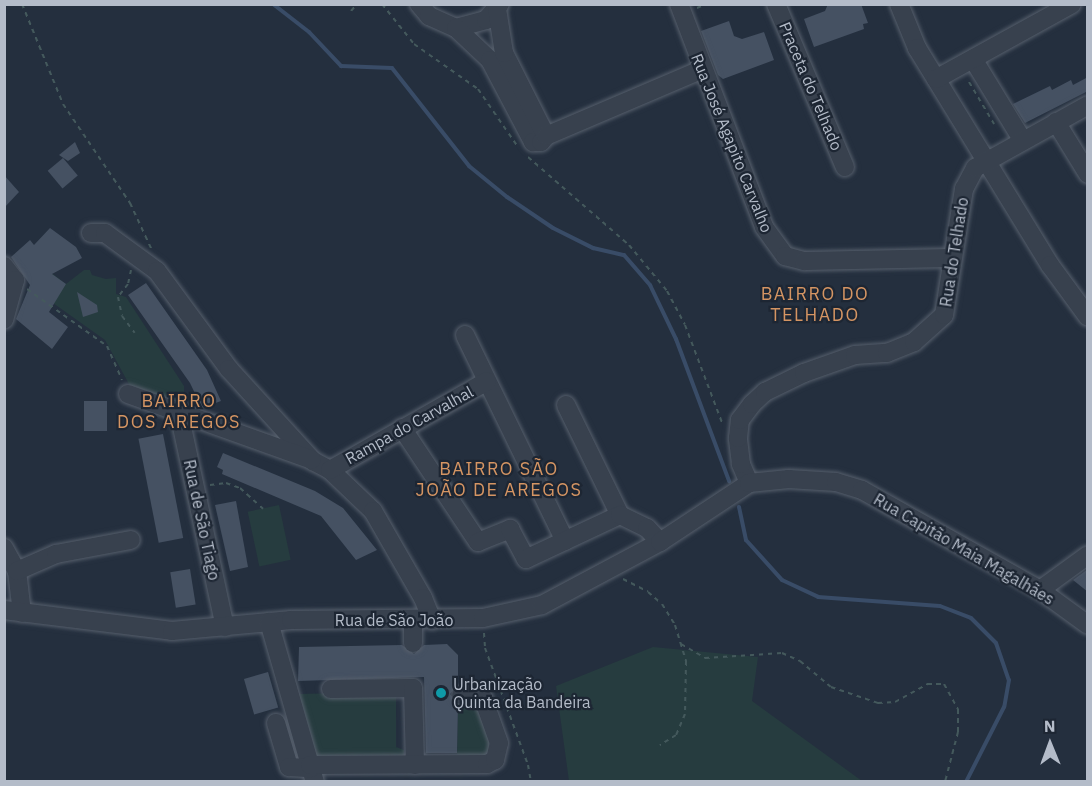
<!DOCTYPE html>
<html>
<head>
<meta charset="utf-8">
<style>
	body { margin:0 }
	#map { position:relative; width:1092px; height:786px; overflow:hidden; background:#242f3e; font-family:"IBM Plex Sans",sans-serif }
	div>[style] { position:absolute }
	.green>* { inset:0; background:#263c3f; transform-origin:0 0 }
	.stream>* { height:4px; margin:-2px; padding:0 2px; transform-origin:2px; border-radius:2px; background:#394c67 }
	.building>* { inset:0; background:#455162; transform-origin:0 0 }
	.path>* { height:2px; margin-top:-1px; transform-origin:0; background:repeating-linear-gradient(90deg,#44595c 0 4.5px,transparent 0 9px) }
	.roads { filter:drop-shadow(0 0 2px #565f6c) drop-shadow(0 0 2px #565f6c) }
	.minor>* { height:18px; margin:-9px; padding:0 9px; transform-origin:9px; border-radius:9px; background:#38414e }
	.dots>* { width:16px; height:16px; translate:-50% -50%; box-sizing:border-box; border:3px solid #1d2633; border-radius:50% }
	span { translate:-50% -50%; white-space:nowrap; text-align:center; line-height:1.15; -webkit-text-stroke:4.5px #1d2633; paint-order:stroke }
	.street-label { font-size:16px; color:#b4bcc9 }
	.poi-label { font-size:16px; color:#b4bcc9 }
	.left { translate:0 -50%; text-align:left }
	.neighbourhood-label { font-size:18px; color:#d59563; letter-spacing:1.5px }
	.frame { position:absolute; inset:0; border:6px solid #b4bcc9; pointer-events:none }
	.north { position:absolute; left:1020px; top:714px; width:60px; height:60px; -webkit-text-stroke:4px #1d2633; paint-order:stroke; rotate:359deg; font-size:16px; font-weight:700; line-height:24px; text-align:center; color:#b4bcc9 }
	.north::after { content:''; display:block; margin:auto; width:21px; height:27px; background:#b4bcc9; clip-path:polygon(50% 0,100% 100%,50% 72%,0 100%) }
</style>
</head>
<body>
<div id="map">
	<div class="green">
		<i style="clip-path:polygon(84px 270px,90px 270px,92px 275px,106px 279px,116px 278px,116px 294px,126px 297px,184px 386px,184px 406px,130px 386px,105px 340px,29px 286px,40px 277px,45px 283px,53px 274px,66px 284px)"></i>
		<i style="left:279px;top:505px;width:56px;height:32px;rotate:78deg"></i>
		<i style="clip-path:polygon(653px 647px,758px 657px,752px 701px,862px 781px,569px 781px,556px 686px)"></i>
		<i style="clip-path:polygon(396px 692px,396px 747px,404px 750px,404px 756px,316px 756px,297px 694px)"></i>
		<i style="clip-path:polygon(458px 704px,476px 705px,493px 745px,490px 756px,457px 757px)"></i>
	</div>
	<div class="stream">
		<i style="left:273px;top:4px;width:46px;rotate:37.9deg"></i>
		<i style="left:309px;top:32px;width:47px;rotate:46.7deg"></i>
		<i style="left:341px;top:66px;width:51px;rotate:2.2deg"></i>
		<i style="left:392px;top:68px;width:125px;rotate:51.8deg"></i>
		<i style="left:469px;top:166px;width:49px;rotate:39.2deg"></i>
		<i style="left:507px;top:197px;width:55px;rotate:34deg"></i>
		<i style="left:553px;top:228px;width:45px;rotate:26.6deg"></i>
		<i style="left:593px;top:248px;width:32px;rotate:13deg"></i>
		<i style="left:624px;top:255px;width:40px;rotate:49deg"></i>
		<i style="left:650px;top:285px;width:60px;rotate:64.3deg"></i>
		<i style="left:676px;top:339px;width:152px;rotate:69.5deg"></i>
		<i style="left:739px;top:507px;width:34px;rotate:78deg"></i>
		<i style="left:746px;top:540px;width:54px;rotate:48deg"></i>
		<i style="left:782px;top:580px;width:40px;rotate:25deg"></i>
		<i style="left:818px;top:597px;width:122px;rotate:4.2deg"></i>
		<i style="left:940px;top:606px;width:33px;rotate:21deg"></i>
		<i style="left:971px;top:618px;width:35px;rotate:45deg"></i>
		<i style="left:996px;top:643px;width:39px;rotate:71deg"></i>
		<i style="left:1009px;top:680px;width:27px;rotate:100deg"></i>
		<i style="left:1004px;top:707px;width:84px;rotate:116.9deg"></i>
	</div>
	<div class="building">
		<i style="clip-path:polygon(828px 4px,861px 4px,868px 23px,863px 24px,864px 29px,814px 47px,804px 19px,825px 11px)"></i>
		<i style="clip-path:polygon(729px 21px,734px 36px,742px 39px,764px 32px,774px 60px,723px 79px,718px 75px,701px 31px)"></i>
		<i style="clip-path:polygon(1088px 77px,1088px 91px,1025px 123px,1013px 104px,1050px 86px,1052px 90px,1071px 80px,1073px 85px)"></i>
		<i style="clip-path:polygon(75px 142px,80px 153px,68px 161px,59px 155px)"></i>
		<i style="left:63px;top:158px;width:23px;height:20px;rotate:50deg"></i>
		<i style="clip-path:polygon(4px 175px,19px 192px,4px 208px)"></i>
		<i style="clip-path:polygon(50px 228px,76px 247px,82px 258px,52px 274px,66px 284px,49px 312px,68px 327px,52px 349px,16px 319px,30px 285px,11px 257px,30px 240px,34px 245px)"></i>
		<i style="clip-path:polygon(146px 283px,207px 370px,221px 401px,202px 408px,190px 383px,128px 295px)"></i>
		<i style="clip-path:polygon(77px 292px,97px 305px,98px 312px,83px 317px)"></i>
		<i style="left:84px;top:401px;width:23px;height:30px"></i>
		<i style="left:163px;top:434px;width:106px;height:25px;rotate:79deg"></i>
		<i style="clip-path:polygon(223px 453px,315px 491px,343px 508px,377px 550px,356px 560px,321px 516px,222px 474px,223px 470px,217px 467px)"></i>
		<i style="clip-path:polygon(236px 501px,248px 567px,230px 571px,215px 505px)"></i>
		<i style="left:190px;top:569px;width:36px;height:20px;rotate:81deg"></i>
		<i style="clip-path:polygon(1088px 569px,1088px 592px,1073px 580px)"></i>
		<i style="clip-path:polygon(447px 644px,458px 655px,458px 684px,450px 694px,458px 705px,457px 753px,426px 753px,424px 677px,298px 681px,299px 647px,402px 645px,414px 654px,424px 645px)"></i>
		<i style="left:268px;top:672px;width:37px;height:25px;rotate:74deg"></i>
	</div>
	<div class="path">
		<i style="left:22px;top:4px;width:108px;rotate:67.7deg"></i>
		<i style="left:63px;top:104px;width:120px;rotate:55.9deg"></i>
		<i style="left:130px;top:203px;width:50px;rotate:65deg"></i>
		<i style="left:382px;top:4px;width:51px;rotate:51.3deg"></i>
		<i style="left:414px;top:44px;width:78px;rotate:35.1deg"></i>
		<i style="left:478px;top:89px;width:70px;rotate:55.4deg"></i>
		<i style="left:697px;top:8px;width:10px;rotate:-24deg"></i>
		<i style="left:351px;top:11px;width:9px;rotate:-49deg"></i>
		<i style="left:969px;top:82px;width:49px;rotate:59.2deg"></i>
		<i style="left:528px;top:157px;width:134px;rotate:41.1deg"></i>
		<i style="left:629px;top:245px;width:60px;rotate:50.4deg"></i>
		<i style="left:667px;top:291px;width:38px;rotate:62deg"></i>
		<i style="left:685px;top:325px;width:107px;rotate:69.2deg"></i>
		<i style="left:131px;top:270px;width:14px;rotate:102deg"></i>
		<i style="left:128px;top:284px;width:16px;rotate:128deg"></i>
		<i style="left:118px;top:297px;width:19px;rotate:78deg"></i>
		<i style="left:122px;top:316px;width:21px;rotate:53deg"></i>
		<i style="left:27px;top:289px;width:98px;rotate:35.5deg"></i>
		<i style="left:107px;top:346px;width:37px;rotate:66deg"></i>
		<i style="left:210px;top:485px;width:16px;rotate:-7deg"></i>
		<i style="left:226px;top:483px;width:15px;rotate:20deg"></i>
		<i style="left:240px;top:488px;width:31px;rotate:42deg"></i>
		<i style="left:623px;top:579px;width:28px;rotate:27deg"></i>
		<i style="left:648px;top:592px;width:18px;rotate:41deg"></i>
		<i style="left:662px;top:604px;width:25px;rotate:58deg"></i>
		<i style="left:675px;top:625px;width:38px;rotate:73deg"></i>
		<i style="left:686px;top:661px;width:53px;rotate:91.1deg"></i>
		<i style="left:685px;top:714px;width:23px;rotate:113deg"></i>
		<i style="left:676px;top:735px;width:19px;rotate:148deg"></i>
		<i style="left:484px;top:633px;width:15px;rotate:86deg"></i>
		<i style="left:485px;top:648px;width:125px;rotate:69.8deg"></i>
		<i style="left:528px;top:765px;width:17px;rotate:80deg"></i>
		<i style="left:681px;top:644px;width:28px;rotate:30deg"></i>
		<i style="left:705px;top:658px;width:77px;rotate:-3.7deg"></i>
		<i style="left:782px;top:653px;width:20px;rotate:24deg"></i>
		<i style="left:800px;top:661px;width:40px;rotate:40deg"></i>
		<i style="left:831px;top:687px;width:50px;rotate:18.8deg"></i>
		<i style="left:878px;top:703px;width:17px;rotate:-3deg"></i>
		<i style="left:895px;top:702px;width:37px;rotate:-29deg"></i>
		<i style="left:927px;top:684px;width:17px"></i>
		<i style="left:944px;top:684px;width:29px;rotate:61deg"></i>
		<i style="left:958px;top:709px;width:23px;rotate:90deg"></i>
		<i style="left:958px;top:732px;width:52px;rotate:104.6deg"></i>
	</div>
	<div class="roads">
		<div class="minor">
			<i style="left:419px;top:4px;width:16px;rotate:50deg"></i>
			<i style="left:429px;top:16px;width:30px;rotate:24deg"></i>
			<i style="left:456px;top:28px;width:31px;rotate:-15deg"></i>
			<i style="left:486px;top:20px;width:21px;rotate:-49deg"></i>
			<i style="left:679px;top:4px;width:239px;rotate:69.1deg"></i>
			<i style="left:764px;top:227px;width:36px;rotate:54deg"></i>
			<i style="left:785px;top:256px;width:20px;rotate:15deg"></i>
			<i style="left:804px;top:261px;width:147px;rotate:-1.2deg"></i>
			<i style="left:776px;top:4px;width:177px;rotate:67.1deg"></i>
			<i style="left:899px;top:4px;width:48px;rotate:67.8deg"></i>
			<i style="left:917px;top:48px;width:255px;rotate:58.5deg"></i>
			<i style="left:1050px;top:265px;width:64px;rotate:53.8deg"></i>
			<i style="left:456px;top:28px;width:47px;rotate:43.3deg"></i>
			<i style="left:490px;top:60px;width:93px;rotate:62.3deg"></i>
			<i style="left:533px;top:142px;width:8px"></i>
			<i style="left:541px;top:142px;width:8px;rotate:-50deg"></i>
			<i style="left:546px;top:136px;width:93px;rotate:-116.8deg"></i>
			<i style="left:504px;top:53px;width:45px;rotate:-99deg"></i>
			<i style="left:973px;top:59px;width:96px;rotate:58.6deg"></i>
			<i style="left:936px;top:79px;width:155px;rotate:-28.9deg"></i>
			<i style="left:1056px;top:122px;width:61px;rotate:58.4deg"></i>
			<i style="left:546px;top:136px;width:168px;rotate:-23.1deg"></i>
			<i style="left:91px;top:233px;width:14px"></i>
			<i style="left:105px;top:233px;width:64px;rotate:36.2deg"></i>
			<i style="left:157px;top:271px;width:122px;rotate:53.7deg"></i>
			<i style="left:229px;top:369px;width:125px;rotate:47.6deg"></i>
			<i style="left:313px;top:461px;width:19px;rotate:28deg"></i>
			<i style="left:330px;top:470px;width:59px;rotate:43.6deg"></i>
			<i style="left:373px;top:511px;width:100px;rotate:60.1deg"></i>
			<i style="left:423px;top:598px;width:24px;rotate:68deg"></i>
			<i style="left:4px;top:266px;width:18px;rotate:52deg"></i>
			<i style="left:15px;top:280px;width:41px;rotate:105.4deg"></i>
			<i style="left:465px;top:335px;width:229px;rotate:64.1deg"></i>
			<i style="left:128px;top:394px;width:195px;rotate:19.7deg"></i>
			<i style="left:566px;top:405px;width:123px;rotate:63.9deg"></i>
			<i style="left:179px;top:413px;width:219px;rotate:77.9deg"></i>
			<i style="left:402px;top:428px;width:137px;rotate:56.3deg"></i>
			<i style="left:478px;top:542px;width:35px;rotate:-22deg"></i>
			<i style="left:510px;top:529px;width:34px;rotate:62deg"></i>
			<i style="left:526px;top:559px;width:104px;rotate:-25.1deg"></i>
			<i style="left:620px;top:515px;width:30px;rotate:26deg"></i>
			<i style="left:647px;top:528px;width:19px;rotate:47deg"></i>
			<i style="left:330px;top:470px;width:180px;rotate:-29.5deg"></i>
			<i style="left:749px;top:483px;width:21px;rotate:-113deg"></i>
			<i style="left:741px;top:464px;width:26px;rotate:-97deg"></i>
			<i style="left:738px;top:438px;width:18px;rotate:-84deg"></i>
			<i style="left:740px;top:420px;width:20px;rotate:-53deg"></i>
			<i style="left:752px;top:404px;width:18px;rotate:-43deg"></i>
			<i style="left:765px;top:392px;width:43px;rotate:-26deg"></i>
			<i style="left:804px;top:373px;width:54px;rotate:-19.4deg"></i>
			<i style="left:855px;top:355px;width:32px;rotate:-4deg"></i>
			<i style="left:887px;top:353px;width:29px;rotate:-22deg"></i>
			<i style="left:914px;top:342px;width:40px;rotate:-42deg"></i>
			<i style="left:944px;top:315px;width:128px;rotate:-81deg"></i>
			<i style="left:964px;top:189px;width:24px;rotate:-62deg"></i>
			<i style="left:975px;top:168px;width:129px;rotate:-29.1deg"></i>
			<i style="left:4px;top:548px;width:26px;rotate:61deg"></i>
			<i style="left:17px;top:571px;width:42px;rotate:83.2deg"></i>
			<i style="left:17px;top:571px;width:43px;rotate:-23.6deg"></i>
			<i style="left:56px;top:554px;width:76px;rotate:-10.6deg"></i>
			<i style="left:1040px;top:590px;width:59px;rotate:-36.1deg"></i>
			<i style="left:4px;top:610px;width:169px;rotate:7.1deg"></i>
			<i style="left:172px;top:631px;width:120px;rotate:-5.3deg"></i>
			<i style="left:291px;top:620px;width:192px;rotate:-0.6deg"></i>
			<i style="left:483px;top:618px;width:60px;rotate:-12.4deg"></i>
			<i style="left:542px;top:605px;width:134px;rotate:-28.1deg"></i>
			<i style="left:660px;top:542px;width:107px;rotate:-33.5deg"></i>
			<i style="left:749px;top:483px;width:40px;rotate:-5.7deg"></i>
			<i style="left:789px;top:479px;width:47px;rotate:3.7deg"></i>
			<i style="left:836px;top:482px;width:27px;rotate:17deg"></i>
			<i style="left:862px;top:490px;width:204px;rotate:29.3deg"></i>
			<i style="left:1040px;top:590px;width:59px;rotate:36.1deg"></i>
			<i style="left:413px;top:620px;width:23px;rotate:90deg"></i>
			<i style="left:269px;top:622px;width:166px;rotate:74deg"></i>
			<i style="left:331px;top:689px;width:82px;rotate:-0.7deg"></i>
			<i style="left:413px;top:688px;width:77px;rotate:88.5deg"></i>
			<i style="left:276px;top:723px;width:46px;rotate:73.5deg"></i>
			<i style="left:289px;top:767px;width:22px;rotate:3deg"></i>
			<i style="left:310px;top:765px;width:177px;rotate:-0.3deg"></i>
			<i style="left:487px;top:764px;width:9px;rotate:-27deg"></i>
			<i style="left:495px;top:760px;width:17px;rotate:-77deg"></i>
			<i style="left:499px;top:743px;width:48px;rotate:-109.6deg"></i>
			<i style="left:483px;top:698px;width:22px;rotate:-172deg"></i>
		</div>
	</div>
	<div class="dots">
		<i style="left:441px;top:693px;background:#0f9aa8"></i>
	</div>
	<div class="street-label">
		<span style="left:811px;top:86px;rotate:67deg">Praceta do Telhado</span>
		<span style="left:732px;top:143px;rotate:68deg">Rua José Agapito Carvalho</span>
		<span style="left:954px;top:252px;rotate:-81deg">Rua do Telhado</span>
		<span style="left:409px;top:425px;rotate:-29deg">Rampa do Carvalhal</span>
		<span style="left:202px;top:520px;rotate:78deg">Rua de São Tiago</span>
		<span style="left:964px;top:549px;rotate:30deg">Rua Capitão Maia Magalhães</span>
		<span style="left:394px;top:620px">Rua de São João</span>
	</div>
	<div class="poi-label">
		<span class="left" style="left:453px;top:693px">Urbanização<br>Quinta da Bandeira</span>
	</div>
	<div class="neighbourhood-label">
		<span style="left:815px;top:305px">BAIRRO DO<br>TELHADO</span>
		<span style="left:179px;top:412px">BAIRRO<br>DOS AREGOS</span>
		<span style="left:499px;top:480px">BAIRRO SÃO<br>JOÃO DE AREGOS</span>
	</div>
	<div class="frame"></div>
	<div class="north">N</div>
</div>
</body>
</html>
